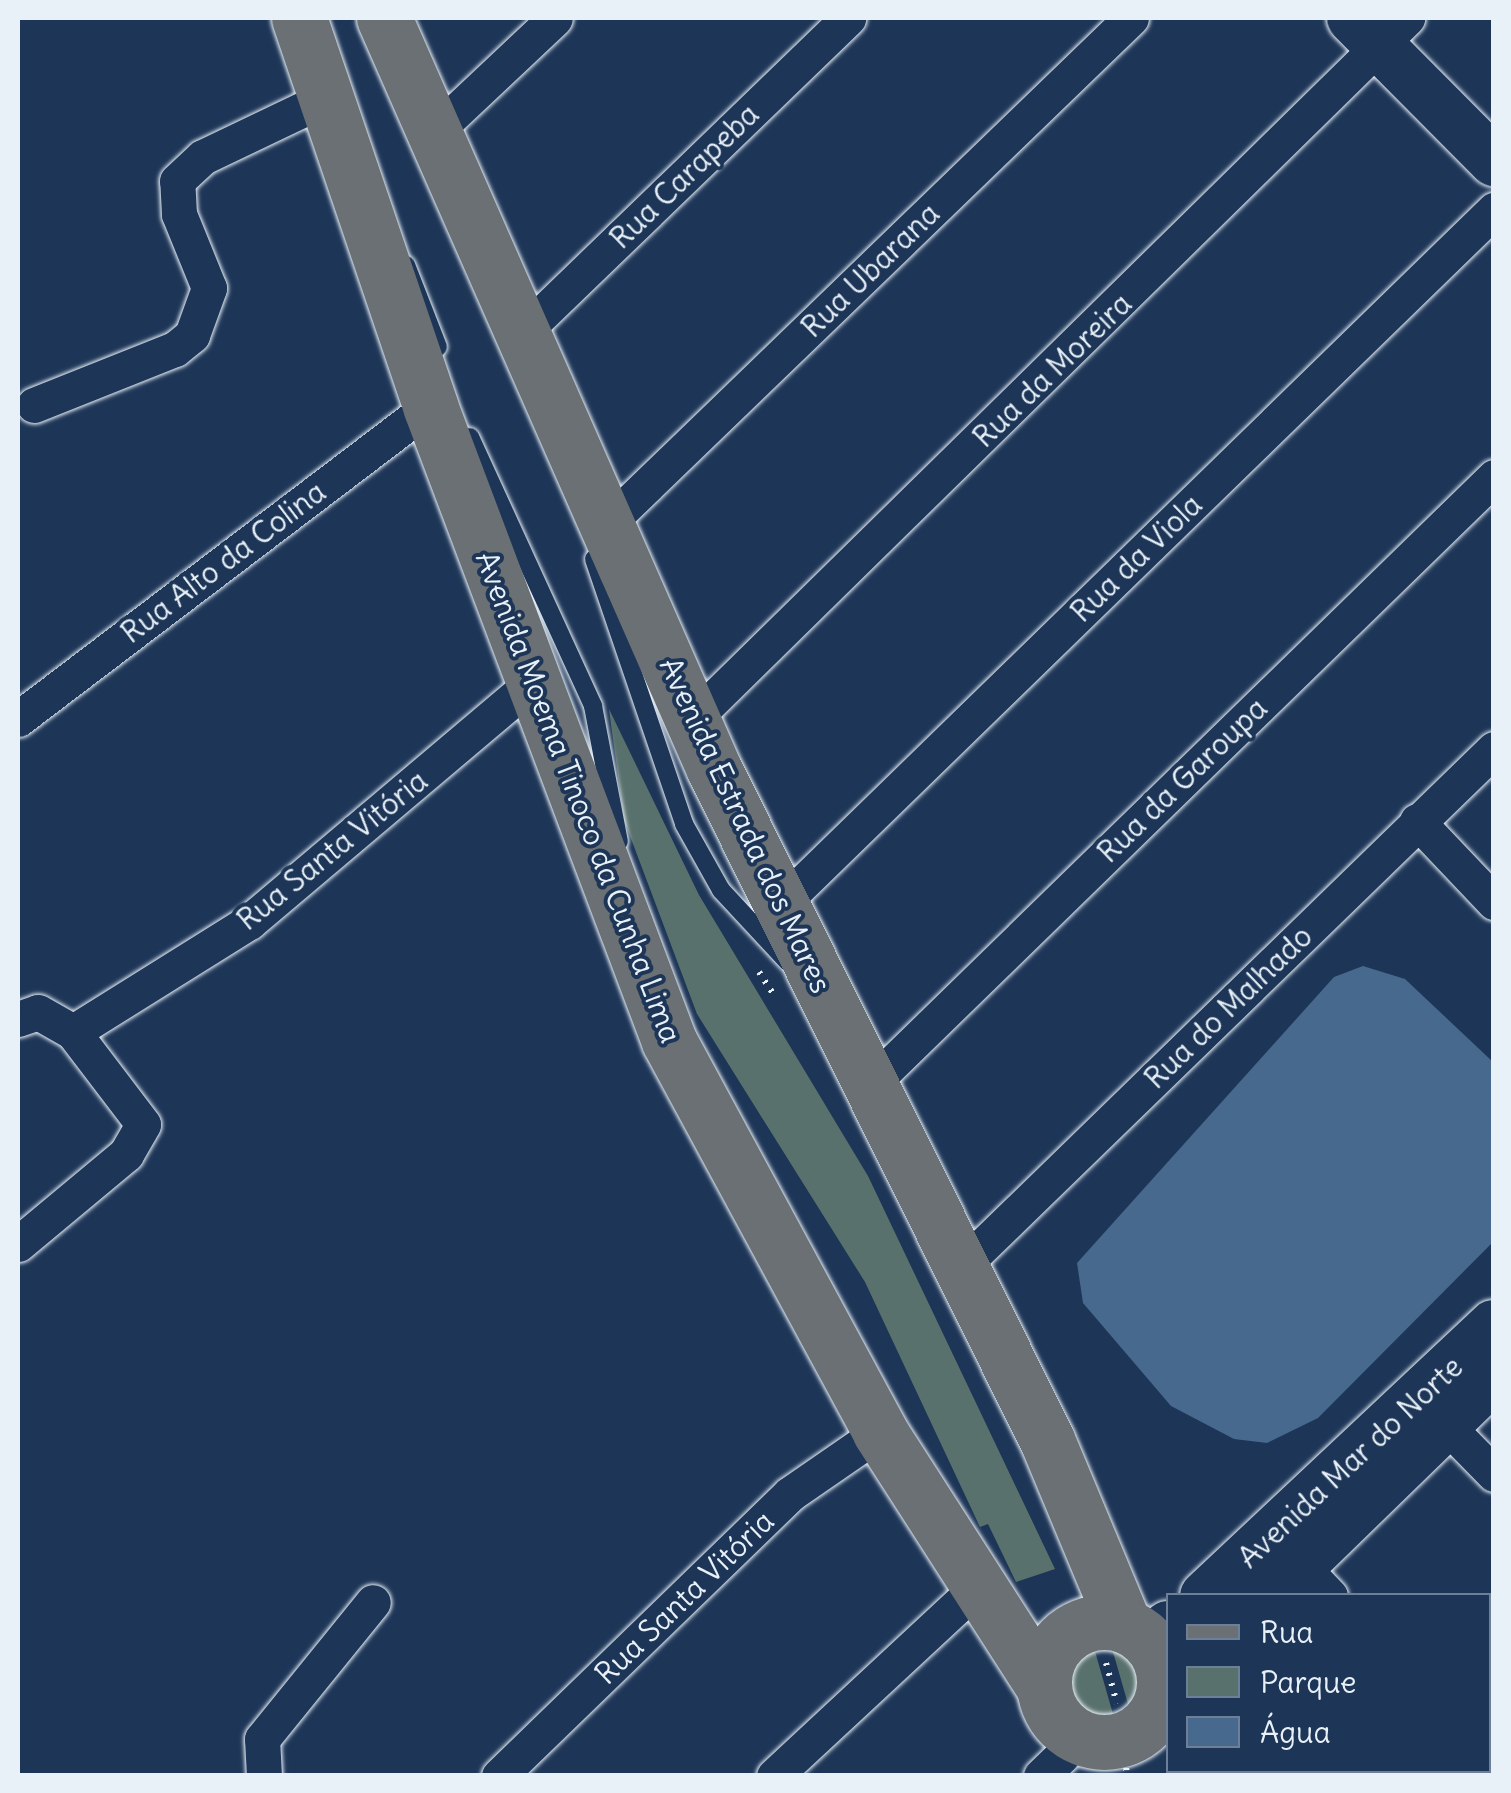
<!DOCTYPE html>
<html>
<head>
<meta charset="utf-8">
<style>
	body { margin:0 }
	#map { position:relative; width:1511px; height:1793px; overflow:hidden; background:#1d3557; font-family:Delius,sans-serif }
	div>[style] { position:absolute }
	.green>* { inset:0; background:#59716d }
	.water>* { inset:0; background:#47698e }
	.path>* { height:6px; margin-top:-3px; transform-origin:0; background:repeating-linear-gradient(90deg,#e8f1f8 0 2.5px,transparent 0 10.5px) }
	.roads { filter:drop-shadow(0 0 2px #e8f1f8) drop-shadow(0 0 2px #e8f1f8) }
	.lane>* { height:18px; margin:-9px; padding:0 9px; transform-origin:9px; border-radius:9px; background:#1d3557 }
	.street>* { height:35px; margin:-17.5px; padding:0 17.5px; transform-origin:17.5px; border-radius:17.5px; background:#1d3557 }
	.secondary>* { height:50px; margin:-25px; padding:0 25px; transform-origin:25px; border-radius:25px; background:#1d3557 }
	.primary>* { height:55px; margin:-27.5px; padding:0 27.5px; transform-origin:27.5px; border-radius:27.5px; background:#6a7074 }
	.primary>.ring { margin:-27.5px; padding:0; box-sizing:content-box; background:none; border:55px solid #6a7074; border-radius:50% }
	span { translate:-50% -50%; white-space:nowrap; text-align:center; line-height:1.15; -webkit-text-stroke:8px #1d3557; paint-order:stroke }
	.street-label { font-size:30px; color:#e8f1f8 }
	.frame { position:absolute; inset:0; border:20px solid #e8f1f8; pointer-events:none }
	.legend { position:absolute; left:1166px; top:1593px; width:325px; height:180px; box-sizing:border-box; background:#1d3557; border:2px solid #6e8097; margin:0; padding:12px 18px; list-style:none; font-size:30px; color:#e8f1f8 }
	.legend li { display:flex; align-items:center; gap:20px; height:50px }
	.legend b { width:50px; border:2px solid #6e8097 }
</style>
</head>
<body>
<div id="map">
	<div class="green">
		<i style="clip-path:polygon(609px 709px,699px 895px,868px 1176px,1055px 1569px,1016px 1582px,988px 1524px,980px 1527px,865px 1282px,697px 1014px,624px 820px)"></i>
		<i style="clip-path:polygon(1107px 1631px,1153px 1658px,1158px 1671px,1157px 1685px,1130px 1711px)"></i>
		<i style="clip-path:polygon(1090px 1634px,1115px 1721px,1086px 1717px,1061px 1690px,1071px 1645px)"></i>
	</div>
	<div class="water">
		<i style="clip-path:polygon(1363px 966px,1405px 979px,1493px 1062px,1493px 1242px,1318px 1418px,1267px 1443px,1234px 1439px,1171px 1406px,1083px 1303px,1077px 1263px,1334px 977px)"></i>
	</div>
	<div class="path">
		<i style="left:759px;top:972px;width:27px;rotate:57deg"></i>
		<i style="left:1106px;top:1663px;width:42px;rotate:75deg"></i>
		<i style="left:1122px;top:1726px;width:50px;rotate:84.3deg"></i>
	</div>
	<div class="roads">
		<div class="lane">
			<i style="left:406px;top:265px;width:88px;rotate:68.7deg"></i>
			<i style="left:470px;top:437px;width:296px;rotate:65.4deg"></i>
			<i style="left:593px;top:706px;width:138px;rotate:79.2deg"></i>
			<i style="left:594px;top:559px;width:280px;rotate:71.2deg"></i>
			<i style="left:684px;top:824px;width:76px;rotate:60.7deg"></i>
			<i style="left:721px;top:890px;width:98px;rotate:47.1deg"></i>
		</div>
		<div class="street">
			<i style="left:431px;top:135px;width:170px;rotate:-43.3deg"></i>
			<i style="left:521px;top:334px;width:455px;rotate:-44deg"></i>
			<i style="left:34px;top:405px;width:152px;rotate:-21.7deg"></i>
			<i style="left:175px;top:349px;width:22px;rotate:-39deg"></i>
			<i style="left:192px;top:335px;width:50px;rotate:-70.1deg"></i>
			<i style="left:209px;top:288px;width:80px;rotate:-112.1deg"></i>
			<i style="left:179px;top:214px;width:33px;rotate:-93deg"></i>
			<i style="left:177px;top:181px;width:35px;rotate:-43deg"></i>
			<i style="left:203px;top:157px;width:136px;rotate:-25.6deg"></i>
			<i style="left:608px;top:523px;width:727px;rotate:-44deg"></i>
			<i style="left:18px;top:719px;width:517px;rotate:-37.22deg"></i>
			<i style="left:693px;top:719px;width:1001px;rotate:-44.47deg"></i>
			<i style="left:1417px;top:821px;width:112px;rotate:46.5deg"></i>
			<i style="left:779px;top:906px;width:998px;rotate:-44.23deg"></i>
			<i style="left:18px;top:1019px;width:21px;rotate:-19deg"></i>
			<i style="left:38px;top:1012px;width:40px;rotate:29.7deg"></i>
			<i style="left:73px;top:1032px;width:208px;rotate:-32deg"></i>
			<i style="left:249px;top:922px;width:370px;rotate:-40.2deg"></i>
			<i style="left:871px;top:1084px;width:870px;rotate:-44.25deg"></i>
			<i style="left:18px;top:1244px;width:141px;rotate:-39.8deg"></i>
			<i style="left:126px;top:1154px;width:34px;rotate:-60deg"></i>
			<i style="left:143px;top:1124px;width:116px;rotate:-127.3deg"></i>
			<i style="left:962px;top:1266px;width:742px;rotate:-44.18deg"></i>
			<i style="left:1445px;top:1424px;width:70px;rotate:45.6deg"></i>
			<i style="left:1285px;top:1549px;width:65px;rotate:46.2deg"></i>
			<i style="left:1488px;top:1759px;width:8px;rotate:45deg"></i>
			<i style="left:264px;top:1776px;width:37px;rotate:-93deg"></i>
			<i style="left:262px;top:1739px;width:176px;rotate:-51deg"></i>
			<i style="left:499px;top:1776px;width:405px;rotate:-44.1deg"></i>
			<i style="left:790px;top:1494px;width:109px;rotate:-34.6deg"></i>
			<i style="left:774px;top:1776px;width:275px;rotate:-42.9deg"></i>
			<i style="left:1041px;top:1776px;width:29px;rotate:-44deg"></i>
		</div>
		<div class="secondary">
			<i style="left:1352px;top:18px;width:202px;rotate:45.2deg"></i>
			<i style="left:1205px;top:1596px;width:396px;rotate:-43.2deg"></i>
			<i style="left:1269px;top:1596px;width:314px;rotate:-44.2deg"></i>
			<i style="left:1149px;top:1642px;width:25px;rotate:-40deg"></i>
			<i style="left:1159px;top:1706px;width:13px;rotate:-45deg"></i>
		</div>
		<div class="primary">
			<i style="left:299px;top:18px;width:410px;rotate:71.3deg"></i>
			<i style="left:430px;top:406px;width:678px;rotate:69.37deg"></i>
			<i style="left:669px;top:1041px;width:444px;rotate:61.6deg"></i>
			<i style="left:880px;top:1432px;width:303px;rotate:57.3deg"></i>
			<i style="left:384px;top:18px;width:820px;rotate:66.28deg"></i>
			<i style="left:714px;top:769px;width:749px;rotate:63.61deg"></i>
			<i style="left:1047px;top:1440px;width:200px;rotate:67.4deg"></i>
			<i class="ring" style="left:1044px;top:1622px;width:65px;height:65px"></i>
		</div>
	</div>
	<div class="street-label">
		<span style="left:684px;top:176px;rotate:-44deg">Rua Carapeba</span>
		<span style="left:870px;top:270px;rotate:-44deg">Rua Ubarana</span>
		<span style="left:1052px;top:370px;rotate:-44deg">Rua da Moreira</span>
		<span style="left:1136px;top:558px;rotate:-44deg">Rua da Viola</span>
		<span style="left:223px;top:562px;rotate:-37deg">Rua Alto da Colina</span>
		<span style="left:1182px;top:780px;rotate:-44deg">Rua da Garoupa</span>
		<span style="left:579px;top:797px;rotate:69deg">Avenida Moema Tinoco da Cunha Lima</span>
		<span style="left:746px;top:825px;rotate:65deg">Avenida Estrada dos Mares</span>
		<span style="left:332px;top:850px;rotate:-39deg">Rua Santa Vitória</span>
		<span style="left:1228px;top:1007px;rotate:-44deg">Rua do Malhado</span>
		<span style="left:1350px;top:1462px;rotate:-43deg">Avenida Mar do Norte</span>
		<span style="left:684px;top:1597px;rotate:-44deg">Rua Santa Vitória</span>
	</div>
	<div class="frame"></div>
	<ul class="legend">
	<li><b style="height:12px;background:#6a7074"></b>Rua</li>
	<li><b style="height:28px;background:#59716d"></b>Parque</li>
	<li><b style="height:28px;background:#47698e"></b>Água</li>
	</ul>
</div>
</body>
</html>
